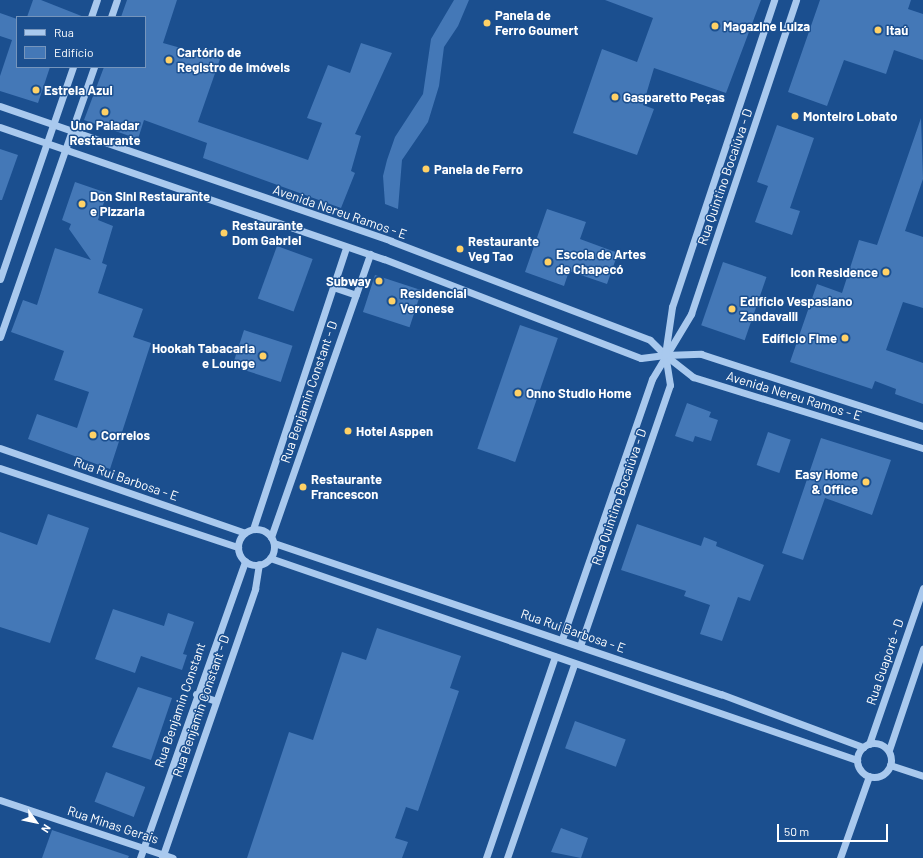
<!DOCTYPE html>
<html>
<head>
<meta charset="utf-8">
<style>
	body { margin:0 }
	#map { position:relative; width:923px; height:858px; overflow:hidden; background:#1b4f8f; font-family:Barlow,sans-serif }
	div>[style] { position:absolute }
	.building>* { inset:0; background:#4478b7; transform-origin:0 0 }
	.minor>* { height:7px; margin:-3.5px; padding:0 3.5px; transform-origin:3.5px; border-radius:3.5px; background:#a9c9ee }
	.minor>.ring { margin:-3.5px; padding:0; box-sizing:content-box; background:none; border:7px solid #a9c9ee; border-radius:50% }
	.dots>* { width:11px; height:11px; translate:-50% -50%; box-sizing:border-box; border:2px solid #1b4f8f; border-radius:50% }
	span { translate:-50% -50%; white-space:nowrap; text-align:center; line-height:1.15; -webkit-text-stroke:3px #1b4f8f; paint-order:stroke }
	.poi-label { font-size:13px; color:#fff; font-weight:700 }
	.left { translate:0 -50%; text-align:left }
	.right { translate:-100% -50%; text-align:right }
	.street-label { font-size:13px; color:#fff }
	.legend { position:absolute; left:16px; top:16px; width:130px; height:52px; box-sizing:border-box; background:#1b4f8f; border:1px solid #7695bc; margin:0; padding:5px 7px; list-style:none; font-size:12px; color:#fff }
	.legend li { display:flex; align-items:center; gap:8px; height:20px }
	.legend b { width:20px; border:1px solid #7695bc }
	.north { position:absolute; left:16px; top:802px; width:40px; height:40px; -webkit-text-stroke:3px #1b4f8f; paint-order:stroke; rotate:123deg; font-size:11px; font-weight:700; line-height:16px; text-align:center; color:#fff }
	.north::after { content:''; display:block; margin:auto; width:14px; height:18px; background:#fff; clip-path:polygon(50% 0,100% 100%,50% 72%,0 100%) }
	.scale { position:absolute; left:777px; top:824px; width:111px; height:18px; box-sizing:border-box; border:2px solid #fff; border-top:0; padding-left:5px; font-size:12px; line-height:14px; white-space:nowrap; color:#fff; -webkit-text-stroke:3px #1b4f8f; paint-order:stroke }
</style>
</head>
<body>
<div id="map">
	<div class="building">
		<i style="clip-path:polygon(33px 0,41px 0,84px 17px,27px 17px)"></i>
		<i style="clip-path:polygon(127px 0,177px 0,163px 43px,220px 59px,198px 122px,308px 160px,322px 123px,307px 118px,328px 65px,350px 73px,361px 43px,392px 53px,355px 134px,361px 136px,351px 171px,355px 173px,341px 208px,203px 158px,207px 143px,144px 120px,138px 139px,84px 120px,104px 67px,145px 67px,145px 17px,121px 17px)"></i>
		<i style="clip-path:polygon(454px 0,469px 0,458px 26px,444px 47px,439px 86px,428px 122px,402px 160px,398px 209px,385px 204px,383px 176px,387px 160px,395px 137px,423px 94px,431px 39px)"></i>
		<i style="clip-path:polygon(605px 0,761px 0,726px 93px,654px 68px,643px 105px,654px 109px,637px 155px,573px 133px,602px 49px,637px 62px,653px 18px)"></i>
		<i style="clip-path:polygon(820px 0,911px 0,908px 9px,923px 14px,923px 60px,894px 50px,886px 74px,844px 60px,827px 106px,788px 92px)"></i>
		<i style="clip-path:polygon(0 13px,17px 19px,17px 67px,50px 67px,38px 103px,0 91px,0 76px,12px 40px,0 36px)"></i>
		<i style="clip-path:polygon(921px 118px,923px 179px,905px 231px,923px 237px,923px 308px,903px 302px,886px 350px,923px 363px,923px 404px,895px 394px,896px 389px,875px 381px,872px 389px,790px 362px,817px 284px,842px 293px,859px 240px,877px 245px)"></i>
		<i style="clip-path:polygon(777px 125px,814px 138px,790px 208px,800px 211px,792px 235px,755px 222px,768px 186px,757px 182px)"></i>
		<i style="clip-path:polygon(0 149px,18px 155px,2px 200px,0 200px)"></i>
		<i style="clip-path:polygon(75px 182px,107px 193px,98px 220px,113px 226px,102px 263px,107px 265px,98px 293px,143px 309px,133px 337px,151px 343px,110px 469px,28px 439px,37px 414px,77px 428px,89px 392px,54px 380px,64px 351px,11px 332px,23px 300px,37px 305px,55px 248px,91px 260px,69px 229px,71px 224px,62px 220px)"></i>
		<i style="clip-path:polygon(547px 209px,586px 222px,580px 239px,618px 253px,607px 284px,569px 271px,564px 286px,525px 272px)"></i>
		<i style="left:277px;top:246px;width:38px;height:56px;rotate:20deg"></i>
		<i style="left:723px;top:262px;width:46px;height:67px;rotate:19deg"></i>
		<i style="left:375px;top:275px;width:49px;height:39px;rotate:18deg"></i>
		<i style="left:520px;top:325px;width:40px;height:131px;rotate:19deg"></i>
		<i style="left:244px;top:330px;width:51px;height:38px;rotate:18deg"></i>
		<i style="clip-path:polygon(687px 403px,711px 412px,709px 417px,718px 420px,711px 441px,695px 436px,693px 442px,675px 436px)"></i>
		<i style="left:768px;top:432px;width:24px;height:35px;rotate:19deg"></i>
		<i style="clip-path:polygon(821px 438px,891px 460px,872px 515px,825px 498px,803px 560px,782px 553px)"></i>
		<i style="clip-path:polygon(48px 514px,89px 528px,50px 643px,0 627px,0 532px,37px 545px)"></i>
		<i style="clip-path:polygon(637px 524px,701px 546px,704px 537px,717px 542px,716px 546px,764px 565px,750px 601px,738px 597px,722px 641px,700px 634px,710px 605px,684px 596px,686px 591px,621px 570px)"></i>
		<i style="clip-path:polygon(113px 609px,164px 626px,168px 613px,194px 622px,183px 654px,187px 655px,182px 670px,141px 656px,135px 673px,95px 659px)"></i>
		<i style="clip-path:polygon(377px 628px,461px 656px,450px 688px,459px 691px,418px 811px,406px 807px,395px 838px,408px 842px,402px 858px,247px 858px,289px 732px,313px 740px,342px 652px,366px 660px)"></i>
		<i style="clip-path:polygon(138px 687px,172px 698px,151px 760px,112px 747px)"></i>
		<i style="left:575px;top:721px;width:54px;height:29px;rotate:20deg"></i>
		<i style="left:106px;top:772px;width:42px;height:32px;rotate:21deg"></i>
		<i style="clip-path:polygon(561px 828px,588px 838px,581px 858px,551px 852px)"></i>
		<i style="clip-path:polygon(52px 830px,129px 856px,128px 858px,42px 858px)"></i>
	</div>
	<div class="minor">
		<i style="left:91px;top:17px;width:18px;rotate:-71deg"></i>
		<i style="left:111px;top:17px;width:18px;rotate:-71deg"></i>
		<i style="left:0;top:106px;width:414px;rotate:19deg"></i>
		<i style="left:391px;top:241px;width:277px;rotate:20.9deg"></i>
		<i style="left:650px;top:340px;width:21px;rotate:45deg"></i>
		<i style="left:665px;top:355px;width:36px;rotate:-2deg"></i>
		<i style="left:701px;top:354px;width:233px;rotate:18deg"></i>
		<i style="left:0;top:127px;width:406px;rotate:19deg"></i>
		<i style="left:384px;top:259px;width:275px;rotate:21.1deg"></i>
		<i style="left:641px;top:358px;width:24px;rotate:-7deg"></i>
		<i style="left:665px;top:355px;width:36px;rotate:38deg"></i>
		<i style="left:693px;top:377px;width:241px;rotate:17.2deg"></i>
		<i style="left:0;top:279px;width:224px;rotate:-71deg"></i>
		<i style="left:333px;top:287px;width:24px;rotate:19deg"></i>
		<i style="left:0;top:337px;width:286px;rotate:-70.8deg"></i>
		<i style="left:0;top:448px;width:259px;rotate:19.1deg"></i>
		<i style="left:0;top:468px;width:251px;rotate:18.4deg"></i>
		<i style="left:253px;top:529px;width:297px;rotate:-71.7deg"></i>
		<i class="ring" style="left:238px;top:529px;width:29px;height:29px"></i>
		<i style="left:271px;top:537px;width:300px;rotate:-70.7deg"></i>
		<i style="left:274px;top:543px;width:472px;rotate:18.7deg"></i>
		<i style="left:721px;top:694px;width:152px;rotate:20.5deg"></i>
		<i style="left:270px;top:558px;width:621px;rotate:18.99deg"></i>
		<i style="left:562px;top:639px;width:275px;rotate:-70.9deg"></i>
		<i style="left:652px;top:379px;width:76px;rotate:-59deg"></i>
		<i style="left:691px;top:314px;width:331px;rotate:-71.5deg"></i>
		<i style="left:580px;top:646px;width:276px;rotate:-71deg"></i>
		<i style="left:670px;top:385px;width:30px;rotate:-99deg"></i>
		<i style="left:665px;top:355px;width:49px;rotate:-81.7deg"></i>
		<i style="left:672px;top:307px;width:324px;rotate:-71.6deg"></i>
		<i style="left:196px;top:694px;width:21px;rotate:19deg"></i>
		<i class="ring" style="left:857px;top:743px;width:27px;height:27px"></i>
		<i style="left:869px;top:744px;width:165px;rotate:-70.9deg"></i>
		<i style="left:889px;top:750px;width:107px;rotate:-71.4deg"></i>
		<i style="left:890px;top:765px;width:35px;rotate:18deg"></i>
		<i style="left:0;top:800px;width:182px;rotate:18.5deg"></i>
		<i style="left:140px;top:858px;width:315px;rotate:-70.5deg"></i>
		<i style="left:162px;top:858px;width:285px;rotate:-70.9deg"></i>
		<i style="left:255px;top:589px;width:25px;rotate:-81deg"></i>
		<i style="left:486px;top:858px;width:213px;rotate:-71.1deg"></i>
		<i style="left:507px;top:858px;width:205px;rotate:-70.9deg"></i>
		<i style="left:840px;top:858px;width:87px;rotate:-70.5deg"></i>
	</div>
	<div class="dots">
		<i style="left:487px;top:23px;background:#ffd166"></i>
		<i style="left:715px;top:26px;background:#ffd166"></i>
		<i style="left:878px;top:30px;background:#ffd166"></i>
		<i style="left:169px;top:60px;background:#ffd166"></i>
		<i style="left:36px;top:90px;background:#ffd166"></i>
		<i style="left:615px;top:97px;background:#ffd166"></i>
		<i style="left:105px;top:112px;background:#ffd166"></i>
		<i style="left:795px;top:116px;background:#ffd166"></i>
		<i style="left:426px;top:169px;background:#ffd166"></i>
		<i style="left:82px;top:204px;background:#ffd166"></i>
		<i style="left:224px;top:233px;background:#ffd166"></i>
		<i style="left:460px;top:249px;background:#ffd166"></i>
		<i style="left:548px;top:262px;background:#ffd166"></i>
		<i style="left:886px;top:272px;background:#ffd166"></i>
		<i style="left:379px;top:281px;background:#ffd166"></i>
		<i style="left:392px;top:301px;background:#ffd166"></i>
		<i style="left:732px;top:309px;background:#ffd166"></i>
		<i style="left:845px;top:338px;background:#ffd166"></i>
		<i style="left:263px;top:356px;background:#ffd166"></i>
		<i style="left:518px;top:393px;background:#ffd166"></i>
		<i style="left:348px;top:431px;background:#ffd166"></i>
		<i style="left:93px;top:435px;background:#ffd166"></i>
		<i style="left:866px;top:482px;background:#ffd166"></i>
		<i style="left:303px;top:487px;background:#ffd166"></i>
	</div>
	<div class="poi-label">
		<span class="left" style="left:495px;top:23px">Panela de<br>Ferro Goumert</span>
		<span class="left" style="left:723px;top:26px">Magazine Luiza</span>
		<span class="left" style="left:886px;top:30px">Itaú</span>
		<span class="left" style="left:177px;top:60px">Cartório de<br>Registro de Imóveis</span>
		<span class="left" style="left:44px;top:90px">Estrela Azul</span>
		<span class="left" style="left:623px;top:97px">Gasparetto Peças</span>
		<span class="left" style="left:803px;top:116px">Monteiro Lobato</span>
		<span style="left:105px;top:133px">Uno Paladar<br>Restaurante</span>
		<span class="left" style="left:434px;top:169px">Panela de Ferro</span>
		<span class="left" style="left:90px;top:204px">Don Sini Restaurante<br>e Pizzaria</span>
		<span class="left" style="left:232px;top:233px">Restaurante<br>Dom Gabriel</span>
		<span class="left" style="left:468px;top:249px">Restaurante<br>Veg Tao</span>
		<span class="left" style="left:556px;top:262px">Escola de Artes<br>de Chapecó</span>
		<span class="right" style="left:878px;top:272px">Icon Residence</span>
		<span class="right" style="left:371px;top:281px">Subway</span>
		<span class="left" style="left:400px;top:301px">Residencial<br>Veronese</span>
		<span class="left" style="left:740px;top:309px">Edifício Vespasiano<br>Zandavalli</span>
		<span class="right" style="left:837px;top:338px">Edíficio Fime</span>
		<span class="right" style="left:255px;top:356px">Hookah Tabacaria<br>e Lounge</span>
		<span class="left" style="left:526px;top:393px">Onno Studio Home</span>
		<span class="left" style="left:356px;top:431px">Hotel Asppen</span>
		<span class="left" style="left:101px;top:435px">Correios</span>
		<span class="right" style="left:858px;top:482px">Easy Home<br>&amp; Office</span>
		<span class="left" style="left:311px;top:487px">Restaurante<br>Francescon</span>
	</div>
	<div class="street-label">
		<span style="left:725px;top:177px;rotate:-71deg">Rua Quintino Bocaiúva - D</span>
		<span style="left:340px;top:212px;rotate:19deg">Avenida Nereu Ramos - E</span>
		<span style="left:309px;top:392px;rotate:-71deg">Rua Benjamin Constant - D</span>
		<span style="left:794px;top:396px;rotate:17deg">Avenida Nereu Ramos - E</span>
		<span style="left:126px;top:479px;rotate:19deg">Rua Rui Barbosa - E</span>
		<span style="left:619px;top:497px;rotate:-71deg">Rua Quintino Bocaiúva - D</span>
		<span style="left:573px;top:631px;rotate:19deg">Rua Rui Barbosa - E</span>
		<span style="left:885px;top:662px;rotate:-71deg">Rua Guaporé - D</span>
		<span style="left:180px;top:705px;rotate:-71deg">Rua Benjamin Constant</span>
		<span style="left:201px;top:706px;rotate:-71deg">Rua Benjamin Constant - D</span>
		<span style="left:113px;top:825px;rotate:18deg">Rua Minas Gerais</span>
	</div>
	<ul class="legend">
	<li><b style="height:5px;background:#a9c9ee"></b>Rua</li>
	<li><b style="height:11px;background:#4478b7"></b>Edifício</li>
	</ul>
	<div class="north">N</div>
	<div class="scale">50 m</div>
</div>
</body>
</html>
